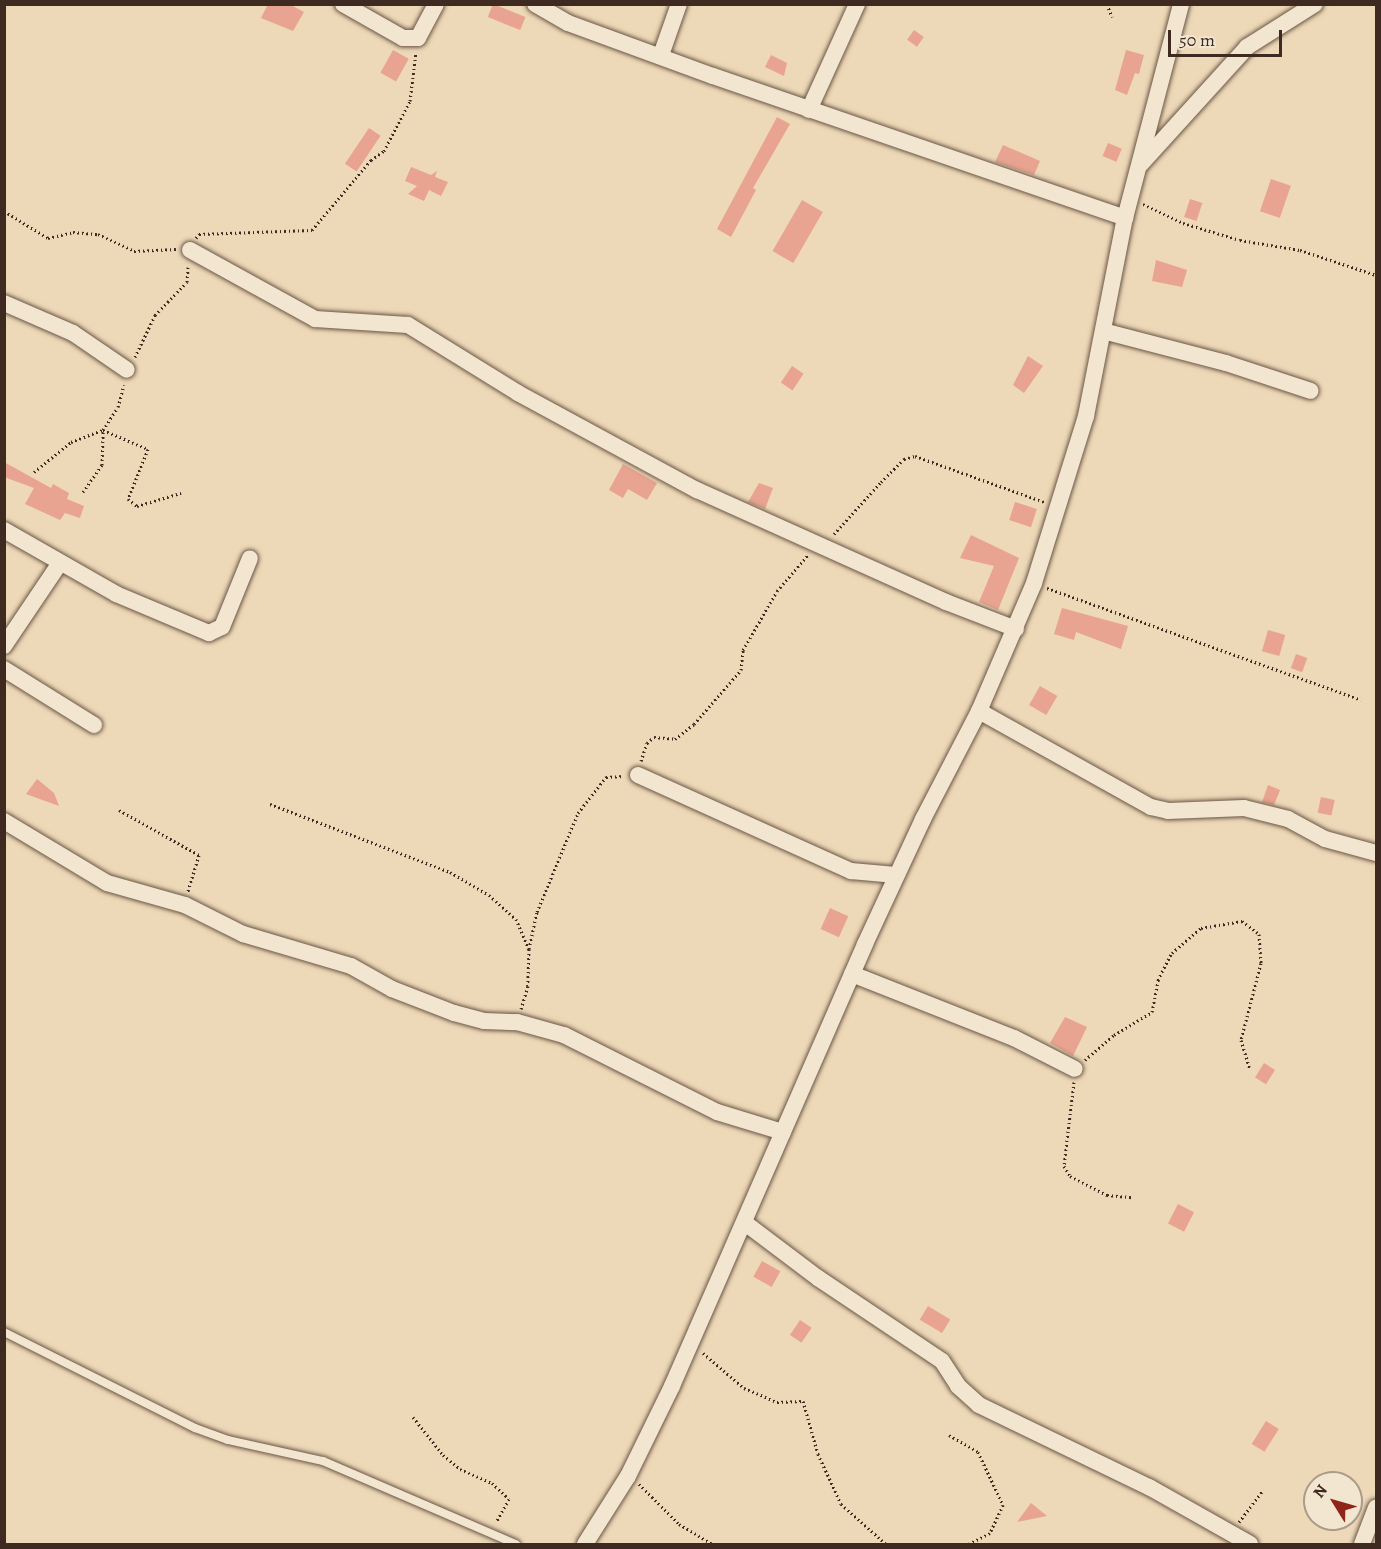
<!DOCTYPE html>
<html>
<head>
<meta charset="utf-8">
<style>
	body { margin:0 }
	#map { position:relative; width:1381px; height:1549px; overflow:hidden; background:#edd8b7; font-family:Alegreya,serif }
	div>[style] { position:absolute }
	.building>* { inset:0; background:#e8a490; transform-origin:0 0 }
	.path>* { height:3px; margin-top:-1.5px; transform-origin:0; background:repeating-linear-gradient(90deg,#3f2a21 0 1.5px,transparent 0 4.5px) }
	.roads { filter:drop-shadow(0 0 2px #6a5646) drop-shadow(0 0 2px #6a5646) }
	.lane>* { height:8px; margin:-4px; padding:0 4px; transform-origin:4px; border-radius:4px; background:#f3e6d0 }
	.street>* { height:16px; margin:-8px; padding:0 8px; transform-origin:8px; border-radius:8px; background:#f3e6d0 }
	span { translate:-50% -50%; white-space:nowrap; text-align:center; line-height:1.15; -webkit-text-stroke:4.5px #f3e6d0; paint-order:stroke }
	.frame { position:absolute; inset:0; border:6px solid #3f2a21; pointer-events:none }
	.north { position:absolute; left:1303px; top:1471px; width:60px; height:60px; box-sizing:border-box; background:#f3e6d0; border:2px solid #ab9b8a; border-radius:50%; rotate:307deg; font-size:16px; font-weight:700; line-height:24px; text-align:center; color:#3f2a21 }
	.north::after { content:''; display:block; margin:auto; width:21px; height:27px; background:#8f2418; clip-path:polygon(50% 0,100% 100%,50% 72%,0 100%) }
	.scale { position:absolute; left:1168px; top:30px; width:114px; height:27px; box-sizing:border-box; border:3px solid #3f2a21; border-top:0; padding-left:8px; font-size:18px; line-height:21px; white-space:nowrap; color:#3f2a21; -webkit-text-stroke:4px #f3e6d0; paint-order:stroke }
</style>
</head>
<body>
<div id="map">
	<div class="building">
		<i style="clip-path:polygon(268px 4px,289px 4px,304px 12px,293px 31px,261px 18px)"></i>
		<i style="left:493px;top:4px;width:35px;height:14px;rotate:22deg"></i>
		<i style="left:914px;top:30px;width:12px;height:12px;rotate:35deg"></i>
		<i style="left:393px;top:50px;width:18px;height:26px;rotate:29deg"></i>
		<i style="clip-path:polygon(1126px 50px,1144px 55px,1139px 74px,1135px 73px,1127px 95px,1115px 90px)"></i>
		<i style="clip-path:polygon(771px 55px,787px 63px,784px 76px,765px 67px)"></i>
		<i style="clip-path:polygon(777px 117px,790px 124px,753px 188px,756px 190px,731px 237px,717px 229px)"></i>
		<i style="left:369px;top:128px;width:14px;height:43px;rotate:34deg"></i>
		<i style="left:1108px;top:143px;width:15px;height:14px;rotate:23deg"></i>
		<i style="clip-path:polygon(1003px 145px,1040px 161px,1034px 175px,995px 162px)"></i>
		<i style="clip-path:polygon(411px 167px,431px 175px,437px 171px,435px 177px,448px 182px,441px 196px,429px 190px,424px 201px,408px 194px,417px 186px,405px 181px)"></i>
		<i style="left:1271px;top:179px;width:21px;height:34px;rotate:19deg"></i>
		<i style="left:1190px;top:199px;width:13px;height:19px;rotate:18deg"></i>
		<i style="left:802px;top:200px;width:24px;height:59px;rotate:30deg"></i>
		<i style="clip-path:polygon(1156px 260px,1187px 270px,1182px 287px,1152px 281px)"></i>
		<i style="clip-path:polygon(1028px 356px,1043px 366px,1024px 393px,1013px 385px)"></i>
		<i style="left:792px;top:366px;width:14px;height:20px;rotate:34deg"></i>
		<i style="clip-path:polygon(4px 462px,51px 488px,53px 484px,69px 493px,67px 499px,84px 506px,80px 518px,65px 513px,60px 520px,25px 504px,34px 488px,4px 477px)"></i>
		<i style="clip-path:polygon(623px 464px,657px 483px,647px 500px,628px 489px,623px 498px,609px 490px)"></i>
		<i style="clip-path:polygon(759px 483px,773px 488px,765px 509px,748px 502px)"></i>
		<i style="left:1015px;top:502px;width:23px;height:19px;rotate:18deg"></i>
		<i style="clip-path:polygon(971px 535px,1019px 558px,998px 610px,979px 602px,994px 566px,960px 558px)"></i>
		<i style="clip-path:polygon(1062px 608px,1128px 626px,1121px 649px,1076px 632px,1074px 640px,1054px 634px)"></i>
		<i style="left:1268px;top:630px;width:18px;height:22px;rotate:16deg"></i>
		<i style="left:1296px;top:654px;width:12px;height:15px;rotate:20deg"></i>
		<i style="left:1040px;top:686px;width:20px;height:22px;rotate:30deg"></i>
		<i style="clip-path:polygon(37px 779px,54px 793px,59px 806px,26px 794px)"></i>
		<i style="clip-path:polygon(1268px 785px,1280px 790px,1274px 805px,1262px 802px)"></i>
		<i style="left:1321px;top:797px;width:14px;height:16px;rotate:12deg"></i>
		<i style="left:830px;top:908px;width:20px;height:23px;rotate:24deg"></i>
		<i style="clip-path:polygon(1065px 1017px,1087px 1027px,1073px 1056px,1050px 1043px)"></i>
		<i style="left:1264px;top:1063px;width:13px;height:17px;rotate:32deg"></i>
		<i style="left:1178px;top:1204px;width:18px;height:22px;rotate:27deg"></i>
		<i style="left:762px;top:1261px;width:21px;height:18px;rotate:29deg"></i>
		<i style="left:928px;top:1306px;width:26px;height:16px;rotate:31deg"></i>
		<i style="left:800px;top:1320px;width:14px;height:18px;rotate:34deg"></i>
		<i style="left:1266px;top:1421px;width:15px;height:27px;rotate:32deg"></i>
		<i style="clip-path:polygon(1031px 1503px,1047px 1516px,1017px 1522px)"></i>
	</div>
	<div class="path">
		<i style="left:1107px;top:4px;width:14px;rotate:69deg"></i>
		<i style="left:1143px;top:204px;width:44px;rotate:25.4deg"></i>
		<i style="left:1183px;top:223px;width:59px;rotate:16.6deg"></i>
		<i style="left:1240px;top:240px;width:61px;rotate:9.5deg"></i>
		<i style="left:1300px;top:250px;width:80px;rotate:18.2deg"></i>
		<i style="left:4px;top:211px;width:52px;rotate:31.5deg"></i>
		<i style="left:48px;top:238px;width:26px;rotate:-13deg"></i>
		<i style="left:73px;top:232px;width:25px;rotate:5deg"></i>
		<i style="left:98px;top:234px;width:40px;rotate:25deg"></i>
		<i style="left:134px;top:251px;width:42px;rotate:-2.7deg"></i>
		<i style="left:196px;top:238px;width:5px;rotate:-53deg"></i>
		<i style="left:199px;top:234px;width:113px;rotate:-2deg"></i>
		<i style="left:312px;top:230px;width:92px;rotate:-49.9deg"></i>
		<i style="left:371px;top:160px;width:16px;rotate:-35deg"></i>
		<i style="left:384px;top:151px;width:56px;rotate:-62.5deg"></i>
		<i style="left:410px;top:101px;width:49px;rotate:-83deg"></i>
		<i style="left:135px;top:357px;width:47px;rotate:-64.5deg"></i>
		<i style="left:155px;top:315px;width:46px;rotate:-45.9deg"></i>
		<i style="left:187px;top:282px;width:15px;rotate:-86deg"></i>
		<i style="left:34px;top:472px;width:48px;rotate:-39deg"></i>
		<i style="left:71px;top:442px;width:34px;rotate:-21deg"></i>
		<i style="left:103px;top:430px;width:49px;rotate:22.9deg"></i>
		<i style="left:148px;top:449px;width:54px;rotate:111.8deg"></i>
		<i style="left:128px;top:499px;width:11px;rotate:38deg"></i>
		<i style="left:137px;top:506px;width:46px;rotate:-16.5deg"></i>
		<i style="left:83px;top:492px;width:33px;rotate:-55deg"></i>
		<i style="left:102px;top:465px;width:35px;rotate:-88deg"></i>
		<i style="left:103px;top:430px;width:27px;rotate:-57deg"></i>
		<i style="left:118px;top:407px;width:23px;rotate:-75deg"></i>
		<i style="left:834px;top:534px;width:70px;rotate:-47.9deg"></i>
		<i style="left:881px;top:482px;width:33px;rotate:-45deg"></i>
		<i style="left:904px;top:459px;width:11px;rotate:-15deg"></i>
		<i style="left:915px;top:456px;width:137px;rotate:19.6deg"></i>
		<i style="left:1047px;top:588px;width:333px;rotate:19.6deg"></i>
		<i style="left:641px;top:761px;width:19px;rotate:-72deg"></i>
		<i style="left:647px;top:743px;width:9px;rotate:-41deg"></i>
		<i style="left:654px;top:737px;width:21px;rotate:5deg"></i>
		<i style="left:675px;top:739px;width:24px;rotate:-38deg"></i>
		<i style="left:694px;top:724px;width:72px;rotate:-49deg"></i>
		<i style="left:741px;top:670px;width:20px;rotate:-84deg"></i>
		<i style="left:743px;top:650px;width:68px;rotate:-60deg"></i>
		<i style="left:777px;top:591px;width:48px;rotate:-49.3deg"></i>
		<i style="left:270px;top:804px;width:192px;rotate:20.7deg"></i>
		<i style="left:450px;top:872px;width:45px;rotate:30.5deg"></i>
		<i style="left:489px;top:895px;width:36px;rotate:42deg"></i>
		<i style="left:516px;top:919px;width:33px;rotate:67deg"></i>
		<i style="left:529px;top:949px;width:37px;rotate:92deg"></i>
		<i style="left:528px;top:986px;width:24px;rotate:107deg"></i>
		<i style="left:119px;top:810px;width:92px;rotate:29.4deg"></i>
		<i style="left:199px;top:855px;width:39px;rotate:107deg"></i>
		<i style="left:529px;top:949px;width:38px;rotate:-78deg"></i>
		<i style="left:537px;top:912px;width:107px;rotate:-67.5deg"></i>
		<i style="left:578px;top:813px;width:46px;rotate:-52.1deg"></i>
		<i style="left:606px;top:777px;width:18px;rotate:-3deg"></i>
		<i style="left:1085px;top:1060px;width:38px;rotate:-41deg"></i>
		<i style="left:1114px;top:1035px;width:44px;rotate:-31.2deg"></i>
		<i style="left:1152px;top:1012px;width:33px;rotate:-79deg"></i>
		<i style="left:1158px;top:980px;width:30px;rotate:-63deg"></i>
		<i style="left:1172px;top:953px;width:38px;rotate:-41deg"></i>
		<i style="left:1201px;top:928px;width:42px;rotate:-9.7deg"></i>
		<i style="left:1242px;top:921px;width:21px;rotate:37deg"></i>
		<i style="left:1259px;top:934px;width:29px;rotate:86deg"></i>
		<i style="left:1261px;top:963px;width:80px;rotate:104.6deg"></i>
		<i style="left:1241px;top:1040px;width:30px;rotate:73deg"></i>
		<i style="left:1074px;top:1082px;width:85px;rotate:96.8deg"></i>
		<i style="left:1064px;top:1166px;width:12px;rotate:59deg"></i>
		<i style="left:1070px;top:1176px;width:42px;rotate:27.2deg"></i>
		<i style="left:1107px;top:1195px;width:25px;rotate:5deg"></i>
		<i style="left:703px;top:1353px;width:54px;rotate:40.5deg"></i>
		<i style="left:744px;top:1388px;width:36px;rotate:23deg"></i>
		<i style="left:777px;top:1402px;width:26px;rotate:-2deg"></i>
		<i style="left:803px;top:1401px;width:55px;rotate:74.2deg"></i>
		<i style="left:818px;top:1454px;width:55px;rotate:65.3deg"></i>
		<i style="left:841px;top:1504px;width:60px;rotate:41.6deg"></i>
		<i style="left:413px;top:1417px;width:48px;rotate:51.7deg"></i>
		<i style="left:443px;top:1455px;width:22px;rotate:39deg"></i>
		<i style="left:460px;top:1469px;width:35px;rotate:24deg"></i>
		<i style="left:492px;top:1483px;width:23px;rotate:43deg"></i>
		<i style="left:509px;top:1499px;width:26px;rotate:119deg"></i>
		<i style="left:949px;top:1435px;width:34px;rotate:30deg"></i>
		<i style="left:978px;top:1452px;width:59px;rotate:64.7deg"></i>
		<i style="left:1003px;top:1505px;width:31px;rotate:115deg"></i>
		<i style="left:990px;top:1533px;width:25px;rotate:153deg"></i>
		<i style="left:639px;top:1484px;width:57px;rotate:45deg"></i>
		<i style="left:679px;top:1524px;width:39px;rotate:31deg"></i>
		<i style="left:1239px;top:1522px;width:40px;rotate:-53deg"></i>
	</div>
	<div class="roads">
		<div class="lane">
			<i style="left:4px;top:1332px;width:214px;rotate:26.7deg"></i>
			<i style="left:195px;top:1428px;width:35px;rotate:20deg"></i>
			<i style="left:228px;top:1440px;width:97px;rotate:12.5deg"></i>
			<i style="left:323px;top:1461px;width:210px;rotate:23.3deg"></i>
		</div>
		<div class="street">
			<i style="left:343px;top:4px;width:69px;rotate:29.5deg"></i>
			<i style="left:403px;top:38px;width:15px"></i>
			<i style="left:418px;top:38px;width:38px;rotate:-62deg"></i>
			<i style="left:535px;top:4px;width:38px;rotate:30deg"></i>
			<i style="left:568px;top:23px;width:154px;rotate:20.1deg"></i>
			<i style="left:713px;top:76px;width:436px;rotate:19deg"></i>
			<i style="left:661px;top:55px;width:54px;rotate:-70.6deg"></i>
			<i style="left:809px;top:110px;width:116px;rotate:-65.6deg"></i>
			<i style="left:1141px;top:164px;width:158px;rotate:-47.8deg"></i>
			<i style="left:1247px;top:47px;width:80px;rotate:-32.3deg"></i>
			<i style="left:190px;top:250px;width:143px;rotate:28.9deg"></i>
			<i style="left:315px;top:319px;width:93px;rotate:3.7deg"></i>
			<i style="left:408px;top:325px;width:129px;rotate:31.7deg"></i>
			<i style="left:518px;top:393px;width:204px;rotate:28.5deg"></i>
			<i style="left:697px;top:490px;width:273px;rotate:24.2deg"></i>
			<i style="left:946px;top:602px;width:75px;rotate:21.1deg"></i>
			<i style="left:4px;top:303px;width:75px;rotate:23.5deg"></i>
			<i style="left:73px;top:333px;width:65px;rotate:34.4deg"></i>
			<i style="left:1103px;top:331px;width:127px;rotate:14.6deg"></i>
			<i style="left:1226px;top:363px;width:89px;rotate:18.2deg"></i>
			<i style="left:4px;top:530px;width:129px;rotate:29.7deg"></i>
			<i style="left:116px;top:594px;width:101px;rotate:22.8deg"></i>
			<i style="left:209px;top:633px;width:14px;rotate:-25deg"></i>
			<i style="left:222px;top:627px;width:74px;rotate:-67.9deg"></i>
			<i style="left:4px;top:646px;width:100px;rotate:-56deg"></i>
			<i style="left:4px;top:669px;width:106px;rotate:31.9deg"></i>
			<i style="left:979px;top:711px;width:197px;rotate:29.2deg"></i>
			<i style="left:1151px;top:807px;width:17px;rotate:13deg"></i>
			<i style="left:1168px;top:811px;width:76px;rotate:-2.3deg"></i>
			<i style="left:1244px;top:808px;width:45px;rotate:14deg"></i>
			<i style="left:1288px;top:819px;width:42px;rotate:28.4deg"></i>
			<i style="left:1325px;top:839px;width:53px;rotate:15.4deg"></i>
			<i style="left:638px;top:775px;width:234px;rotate:24.3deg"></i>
			<i style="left:851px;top:871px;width:45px;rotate:5.1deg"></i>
			<i style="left:4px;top:821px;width:120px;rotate:31deg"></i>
			<i style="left:107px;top:883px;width:81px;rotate:15.8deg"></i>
			<i style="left:185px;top:905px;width:65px;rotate:26.6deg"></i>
			<i style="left:243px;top:934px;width:113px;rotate:16.5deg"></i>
			<i style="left:351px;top:966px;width:47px;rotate:29.3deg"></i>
			<i style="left:392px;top:989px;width:66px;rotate:21.2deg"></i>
			<i style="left:454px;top:1013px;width:31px;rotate:15deg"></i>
			<i style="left:484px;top:1021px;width:33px;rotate:2deg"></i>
			<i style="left:517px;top:1022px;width:49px;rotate:15.5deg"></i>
			<i style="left:564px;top:1035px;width:171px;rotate:26.7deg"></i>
			<i style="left:717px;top:1112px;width:69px;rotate:16.9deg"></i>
			<i style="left:852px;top:974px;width:174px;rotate:21.6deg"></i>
			<i style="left:1014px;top:1038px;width:68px;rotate:26.9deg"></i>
			<i style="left:745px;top:1223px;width:91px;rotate:37deg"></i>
			<i style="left:818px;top:1278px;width:149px;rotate:33.8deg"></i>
			<i style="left:942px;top:1361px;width:30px;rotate:57deg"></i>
			<i style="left:958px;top:1386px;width:28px;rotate:42deg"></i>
			<i style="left:979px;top:1405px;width:189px;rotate:25.8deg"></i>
			<i style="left:1149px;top:1487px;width:116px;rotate:29.4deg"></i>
			<i style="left:585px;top:1544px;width:80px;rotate:-57.7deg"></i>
			<i style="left:628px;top:1476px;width:100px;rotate:-63.9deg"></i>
			<i style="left:672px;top:1386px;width:482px;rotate:-66.4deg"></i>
			<i style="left:865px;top:944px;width:138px;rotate:-65.1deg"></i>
			<i style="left:923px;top:819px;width:122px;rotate:-62.6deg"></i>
			<i style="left:979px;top:711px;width:139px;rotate:-66.7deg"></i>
			<i style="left:1034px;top:583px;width:175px;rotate:-72.7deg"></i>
			<i style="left:1086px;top:416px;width:202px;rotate:-78.9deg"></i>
			<i style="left:1125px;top:218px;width:221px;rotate:-75.3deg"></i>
			<i style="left:1362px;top:1544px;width:39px;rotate:-69deg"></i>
		</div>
	</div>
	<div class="frame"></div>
	<div class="north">N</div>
	<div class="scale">50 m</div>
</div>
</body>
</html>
